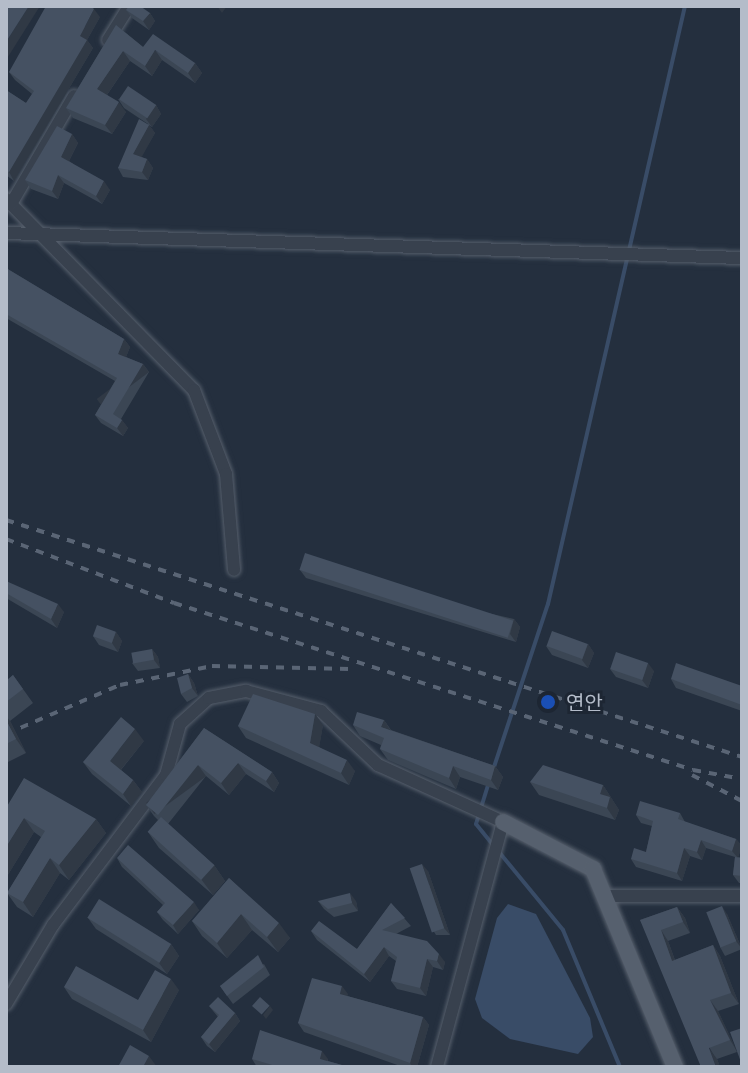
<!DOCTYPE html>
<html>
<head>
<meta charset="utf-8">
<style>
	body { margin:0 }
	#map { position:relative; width:748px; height:1073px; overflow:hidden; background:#242f3e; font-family:Quicksand,"Noto Sans KR",sans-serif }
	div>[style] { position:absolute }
	.water>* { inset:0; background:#394c67 }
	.stream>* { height:4px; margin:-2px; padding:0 2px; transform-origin:2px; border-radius:2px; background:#394c67 }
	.roads { filter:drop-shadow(0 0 2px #565f6c) drop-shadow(0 0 2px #565f6c) }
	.minor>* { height:12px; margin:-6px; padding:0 6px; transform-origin:6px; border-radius:6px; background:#38414e }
	.major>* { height:16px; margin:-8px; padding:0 8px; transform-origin:8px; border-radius:8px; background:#56606e }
	.rail>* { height:4px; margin-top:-2px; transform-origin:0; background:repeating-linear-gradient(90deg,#5a6575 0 8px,transparent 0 16px) }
	.wall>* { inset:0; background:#3b4654 }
	.shaded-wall>* { inset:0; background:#303945; transform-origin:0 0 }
	.building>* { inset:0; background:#455162; transform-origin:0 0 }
	.dots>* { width:22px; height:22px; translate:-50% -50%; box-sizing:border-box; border:4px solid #1d2633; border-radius:50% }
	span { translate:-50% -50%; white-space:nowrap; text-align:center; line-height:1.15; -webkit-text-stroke:6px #1d2633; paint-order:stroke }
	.poi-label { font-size:20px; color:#b4bcc9 }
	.left { translate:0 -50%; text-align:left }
	.frame { position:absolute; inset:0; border:8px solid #b4bcc9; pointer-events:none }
</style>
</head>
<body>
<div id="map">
	<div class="water">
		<i style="clip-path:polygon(508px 904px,536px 914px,590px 1018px,593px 1037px,578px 1054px,510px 1039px,482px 1018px,475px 999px,497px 918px)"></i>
	</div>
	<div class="stream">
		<i style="left:493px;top:770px;width:175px;rotate:-71.7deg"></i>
		<i style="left:548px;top:604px;width:613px;rotate:-77.1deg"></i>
		<i style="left:489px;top:782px;width:44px;rotate:107.2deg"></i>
		<i style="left:476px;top:824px;width:27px;rotate:51deg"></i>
		<i style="left:499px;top:852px;width:101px;rotate:50.6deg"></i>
		<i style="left:563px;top:930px;width:148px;rotate:67.4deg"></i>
	</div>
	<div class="roads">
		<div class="minor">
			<i style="left:108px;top:40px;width:40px;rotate:-58deg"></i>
			<i style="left:6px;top:199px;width:268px;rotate:45.5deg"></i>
			<i style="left:194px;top:390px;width:90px;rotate:69.1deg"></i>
			<i style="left:226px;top:474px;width:96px;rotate:85.2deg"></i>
			<i style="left:11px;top:204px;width:125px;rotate:-59.7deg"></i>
			<i style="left:6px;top:233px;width:736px;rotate:1.95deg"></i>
			<i style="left:608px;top:896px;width:134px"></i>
			<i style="left:6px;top:1004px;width:92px;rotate:-59.3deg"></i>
			<i style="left:53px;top:925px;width:188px;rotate:-53deg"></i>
			<i style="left:166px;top:775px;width:53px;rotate:-74.6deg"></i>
			<i style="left:180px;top:724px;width:39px;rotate:-42deg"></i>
			<i style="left:209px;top:698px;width:38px;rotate:-11deg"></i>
			<i style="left:246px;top:691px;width:78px;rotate:14.9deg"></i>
			<i style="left:321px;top:711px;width:79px;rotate:43.5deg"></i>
			<i style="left:378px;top:765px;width:137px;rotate:24.5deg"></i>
			<i style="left:503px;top:822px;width:254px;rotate:105.1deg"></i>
		</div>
		<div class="major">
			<i style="left:503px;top:822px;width:102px;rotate:27.6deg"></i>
			<i style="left:593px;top:869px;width:214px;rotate:67.5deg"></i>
		</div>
	</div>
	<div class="rail">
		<i style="left:6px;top:520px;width:773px;rotate:17.85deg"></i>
		<i style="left:6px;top:539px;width:180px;rotate:20.9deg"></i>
		<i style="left:174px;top:603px;width:545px;rotate:17.84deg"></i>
		<i style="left:693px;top:770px;width:50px;rotate:10.4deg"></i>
		<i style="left:6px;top:734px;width:124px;rotate:-23.3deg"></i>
		<i style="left:120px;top:685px;width:94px;rotate:-11.7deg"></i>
		<i style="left:212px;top:666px;width:138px;rotate:1.2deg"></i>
		<i style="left:692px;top:775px;width:56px;rotate:27.5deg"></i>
	</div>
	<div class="wall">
		<i style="clip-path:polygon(126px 10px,150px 13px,155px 21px,149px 30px,132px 18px)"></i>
		<i style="clip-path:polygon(100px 17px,87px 40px,93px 48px,14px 181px,6px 175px,6px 90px,26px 103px,32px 94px,15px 80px,9px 72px)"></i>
		<i style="clip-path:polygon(116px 25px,143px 47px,195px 63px,202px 73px,195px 83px,162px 60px,152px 76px,130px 61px,107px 95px,126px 112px,112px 134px,73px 118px,66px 108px)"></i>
		<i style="clip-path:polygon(118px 99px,156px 105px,161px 114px,152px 127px,149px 125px,155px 133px,141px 157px,147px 159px,153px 168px,148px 180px,123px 177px,118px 168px,148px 124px,124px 108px)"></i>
		<i style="clip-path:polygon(72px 134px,78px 143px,69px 161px,110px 190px,102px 204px,64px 183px,58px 199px,31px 189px,25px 180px)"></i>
		<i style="clip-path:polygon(6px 268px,124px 339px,130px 347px,126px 357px,143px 364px,149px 372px,121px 419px,128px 428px,123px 436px,101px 423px,95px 415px,115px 381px,6px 318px)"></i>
		<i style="clip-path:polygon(300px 570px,514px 619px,520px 627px,516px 642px,306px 578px)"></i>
		<i style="clip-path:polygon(6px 581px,64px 612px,57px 628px,6px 598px)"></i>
		<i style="clip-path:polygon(116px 632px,122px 641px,118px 652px,99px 645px,93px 636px)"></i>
		<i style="clip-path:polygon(588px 644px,594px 653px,588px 668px,552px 655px,546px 646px)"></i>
		<i style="clip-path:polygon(152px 649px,158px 657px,160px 668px,138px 671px,132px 663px)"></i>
		<i style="clip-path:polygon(610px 669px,654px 671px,648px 688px,616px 677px)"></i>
		<i style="clip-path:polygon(188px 674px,194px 683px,198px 696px,187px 702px,181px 694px)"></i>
		<i style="clip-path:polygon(13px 675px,33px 703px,10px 721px,26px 753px,6px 763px,6px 681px)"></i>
		<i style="clip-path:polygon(671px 679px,742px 686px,742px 711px,676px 688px)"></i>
		<i style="clip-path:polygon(315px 714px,323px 725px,319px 747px,355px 771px,349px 785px,246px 738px,238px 726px)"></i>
		<i style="clip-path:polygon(384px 720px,391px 730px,495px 766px,503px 777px,498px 790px,460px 777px,456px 789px,388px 760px,380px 749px,381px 745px,360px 736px,353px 725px)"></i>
		<i style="clip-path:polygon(204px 728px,272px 772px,279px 783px,274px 792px,246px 774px,229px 795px,206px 776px,168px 824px,214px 865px,225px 881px,213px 895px,159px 848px,148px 832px,158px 820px,154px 816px,146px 805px)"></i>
		<i style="clip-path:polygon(144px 741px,121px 770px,133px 780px,142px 792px,131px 806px,92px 774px,83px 762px)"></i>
		<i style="clip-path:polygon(530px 782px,603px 785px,619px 810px,615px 820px,539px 795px)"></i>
		<i style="clip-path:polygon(6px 808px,96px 819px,106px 833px,69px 880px,60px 873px,33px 917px,17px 907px,7px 893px,41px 837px,34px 832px,6px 878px)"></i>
		<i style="clip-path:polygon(680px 813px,685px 822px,736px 839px,742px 846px,738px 857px,742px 858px,742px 883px,739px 883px,733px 875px,735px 857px,706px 848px,702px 860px,690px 856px,682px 881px,636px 867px,631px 859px,646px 852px,652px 826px,641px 823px,636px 815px)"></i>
		<i style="clip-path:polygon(117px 858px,199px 910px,178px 934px,163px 920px,157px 912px,163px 905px,122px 867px)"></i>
		<i style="clip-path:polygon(428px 871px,450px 935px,436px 935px,431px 927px)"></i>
		<i style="clip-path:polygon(229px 878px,290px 938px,278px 952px,252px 930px,227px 958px,202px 936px,192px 921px)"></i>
		<i style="clip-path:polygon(318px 901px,356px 901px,358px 911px,334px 917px,324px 909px)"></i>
		<i style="clip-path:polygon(391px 903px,411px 926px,396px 934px,445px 962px,443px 970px,433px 967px,426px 996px,397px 989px,391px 981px,396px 961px,389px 956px,370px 982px,317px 940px,311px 931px,357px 949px)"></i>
		<i style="clip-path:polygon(677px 907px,685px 918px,690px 933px,668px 941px,675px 960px,713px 945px,720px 956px,739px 1004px,718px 1011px,737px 1052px,717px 1059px,720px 1067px,640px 920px)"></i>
		<i style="clip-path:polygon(727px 914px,742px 949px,725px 956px,720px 947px)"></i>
		<i style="clip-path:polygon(88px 918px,171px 944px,179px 956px,167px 974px,96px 929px)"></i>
		<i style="clip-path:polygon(264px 964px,270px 975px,233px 1004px,220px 986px)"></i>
		<i style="clip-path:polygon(64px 987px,138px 1000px,179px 990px,151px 1042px,72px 999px)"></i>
		<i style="clip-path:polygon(348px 994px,347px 996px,423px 1017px,429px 1025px,417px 1067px,403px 1067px,304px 1032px,298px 1023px)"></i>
		<i style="clip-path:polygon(209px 1006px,235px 1013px,240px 1021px,215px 1052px,207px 1046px,201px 1037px,218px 1017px)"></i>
		<i style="clip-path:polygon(252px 1059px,328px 1059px,328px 1061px,349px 1067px,257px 1067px)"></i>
	</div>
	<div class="shaded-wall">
		<i style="clip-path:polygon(29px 6px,40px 6px,6px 60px,6px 42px)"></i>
		<i style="clip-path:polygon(217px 6px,227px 6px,222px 13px)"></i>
		<i style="clip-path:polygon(94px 9px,100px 17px,87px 40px,93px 48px,14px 181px,9px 172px)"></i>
		<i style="clip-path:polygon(150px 13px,155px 21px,149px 30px,143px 21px)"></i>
		<i style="clip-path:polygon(155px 50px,162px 60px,152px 76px,145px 66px)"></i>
		<i style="clip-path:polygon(123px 51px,130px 61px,104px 99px,97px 89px)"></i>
		<i style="clip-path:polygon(195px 63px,202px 73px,195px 83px,188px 73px)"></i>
		<i style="clip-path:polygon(119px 102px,126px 112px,112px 134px,105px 125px)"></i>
		<i style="clip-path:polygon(156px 105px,161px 114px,152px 127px,146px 119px)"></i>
		<i style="clip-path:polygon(149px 125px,155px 133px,139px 162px,133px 154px)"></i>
		<i style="clip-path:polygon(72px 134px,78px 143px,67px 165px,61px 157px)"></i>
		<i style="clip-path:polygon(147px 159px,153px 168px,148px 180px,142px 172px)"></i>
		<i style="clip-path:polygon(58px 175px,64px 183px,58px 199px,52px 191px)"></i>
		<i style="clip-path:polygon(104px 181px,110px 190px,102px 204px,96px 196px)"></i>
		<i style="clip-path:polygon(124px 339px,130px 347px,124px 362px,118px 354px)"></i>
		<i style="left:143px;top:364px;width:10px;height:58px;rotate:53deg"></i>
		<i style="clip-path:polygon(122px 420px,128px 428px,123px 436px,117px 428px)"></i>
		<i style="clip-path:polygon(58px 604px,64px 612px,57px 628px,51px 619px)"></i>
		<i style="clip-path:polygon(514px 619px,520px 627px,516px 642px,510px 634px)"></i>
		<i style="clip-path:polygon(116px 632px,122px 641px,118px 652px,112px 643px)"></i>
		<i style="clip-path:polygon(588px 644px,594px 653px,588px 668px,582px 660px)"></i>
		<i style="clip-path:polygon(152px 649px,158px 657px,160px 668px,154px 660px)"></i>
		<i style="clip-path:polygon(648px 663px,654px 671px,648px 688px,642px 680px)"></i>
		<i style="clip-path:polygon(188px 674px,194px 683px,198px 696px,192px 688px)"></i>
		<i style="clip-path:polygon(315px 714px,323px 725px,318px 754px,310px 743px)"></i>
		<i style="clip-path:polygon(6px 716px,10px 721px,26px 753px,16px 739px,6px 720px)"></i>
		<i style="clip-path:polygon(384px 720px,391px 731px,381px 727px)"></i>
		<i style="clip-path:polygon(135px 729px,144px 741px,118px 773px,110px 761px)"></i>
		<i style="clip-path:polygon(347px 760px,355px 771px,349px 785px,341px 773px)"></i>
		<i style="clip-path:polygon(238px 763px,246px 774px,229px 795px,221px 783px)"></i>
		<i style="left:198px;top:765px;width:14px;height:64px;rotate:54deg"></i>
		<i style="clip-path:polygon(453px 766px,460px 777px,456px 789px,449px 778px)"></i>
		<i style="clip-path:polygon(495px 766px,503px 777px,498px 790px,491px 780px)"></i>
		<i style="clip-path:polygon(272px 772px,279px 783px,274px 792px,266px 781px)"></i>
		<i style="clip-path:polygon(133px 780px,142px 792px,131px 806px,123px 794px)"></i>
		<i style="clip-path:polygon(603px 785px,619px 810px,615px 820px,607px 808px,600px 794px)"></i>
		<i style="clip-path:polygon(24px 818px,34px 832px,6px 878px,6px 847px)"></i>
		<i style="clip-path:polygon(96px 819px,106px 833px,69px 880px,59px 865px)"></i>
		<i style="clip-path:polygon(736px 839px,742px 846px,738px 858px,732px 851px)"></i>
		<i style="clip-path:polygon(701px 840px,706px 848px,702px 860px,697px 852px)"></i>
		<i style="clip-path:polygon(684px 848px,690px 856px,682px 881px,677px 873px)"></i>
		<i style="clip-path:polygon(50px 858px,60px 873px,33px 917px,23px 902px)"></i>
		<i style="clip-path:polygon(422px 864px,428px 871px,450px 935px,444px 928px)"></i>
		<i style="clip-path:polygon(214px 865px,225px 881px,213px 895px,201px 879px)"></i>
		<i style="clip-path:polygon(350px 893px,356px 901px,358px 911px,352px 903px)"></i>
		<i style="clip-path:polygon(194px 902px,199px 910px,178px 934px,173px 925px)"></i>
		<i style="clip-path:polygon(722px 906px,727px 914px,742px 949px,736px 941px)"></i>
		<i style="clip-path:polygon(677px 907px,685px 918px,690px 933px,683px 922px)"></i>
		<i style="clip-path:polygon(241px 914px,252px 930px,227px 958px,217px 943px)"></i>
		<i style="clip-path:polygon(279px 923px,290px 938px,278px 952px,267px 937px)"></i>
		<i style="clip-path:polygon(661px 930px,668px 941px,679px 972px,672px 961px)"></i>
		<i style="clip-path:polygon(171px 944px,179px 956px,167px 974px,159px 963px)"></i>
		<i style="clip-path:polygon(713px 945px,720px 956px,739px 1004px,731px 993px)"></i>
		<i style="clip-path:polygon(384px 947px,389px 956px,370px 982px,364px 974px)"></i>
		<i style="clip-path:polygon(439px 954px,445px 962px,443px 970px,437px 961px)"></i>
		<i style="clip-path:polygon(427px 959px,433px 967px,426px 996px,420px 988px)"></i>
		<i style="clip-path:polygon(171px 979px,179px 990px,151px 1042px,143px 1030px)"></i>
		<i style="clip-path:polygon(342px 986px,348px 994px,345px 1002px,340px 994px)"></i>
		<i style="clip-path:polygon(710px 1000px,718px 1011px,737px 1051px,730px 1040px)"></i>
		<i style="clip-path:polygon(270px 1006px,273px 1010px,266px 1019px,263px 1015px)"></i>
		<i style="clip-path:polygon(235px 1013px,240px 1021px,215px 1052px,209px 1044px)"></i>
		<i style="clip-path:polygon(423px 1017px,429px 1025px,417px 1067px,412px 1067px,410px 1063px)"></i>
		<i style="clip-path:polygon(709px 1048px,717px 1059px,720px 1067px,716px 1067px)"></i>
		<i style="clip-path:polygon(322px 1051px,328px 1059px,326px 1067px,320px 1059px)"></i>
		<i style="clip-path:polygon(149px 1056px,157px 1067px,143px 1067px)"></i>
	</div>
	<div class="building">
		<i style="clip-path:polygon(6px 6px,29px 6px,6px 42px)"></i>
		<i style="clip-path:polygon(46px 6px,91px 6px,94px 9px,80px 36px,87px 40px,9px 172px,6px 171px,6px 90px,26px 103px,34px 91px,9px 72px)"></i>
		<i style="clip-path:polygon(129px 6px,140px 6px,150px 13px,143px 21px,126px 10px)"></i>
		<i style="clip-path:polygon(116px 25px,143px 47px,153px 34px,195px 63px,188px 73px,155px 50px,145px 66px,123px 51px,97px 89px,119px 102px,105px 125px,66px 108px)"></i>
		<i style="left:128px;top:86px;width:34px;height:16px;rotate:34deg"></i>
		<i style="clip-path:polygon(139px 119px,149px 125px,133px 154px,147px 159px,142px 172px,118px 168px)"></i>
		<i style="clip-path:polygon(57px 126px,72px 134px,61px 157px,104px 181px,96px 196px,58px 175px,52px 191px,25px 180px)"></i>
		<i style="clip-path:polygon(6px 268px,124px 339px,118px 354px,143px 364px,113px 414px,122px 420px,117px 428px,95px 415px,117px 378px,6px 314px)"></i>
		<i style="left:305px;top:553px;width:219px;height:18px;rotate:18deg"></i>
		<i style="clip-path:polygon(6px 581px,58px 604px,51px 619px,6px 593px)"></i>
		<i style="left:97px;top:625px;width:20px;height:12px;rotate:20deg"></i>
		<i style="left:552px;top:631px;width:38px;height:16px;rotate:20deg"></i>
		<i style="left:152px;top:649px;width:11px;height:21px;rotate:80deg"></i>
		<i style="left:616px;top:652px;width:34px;height:18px;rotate:19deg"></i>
		<i style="clip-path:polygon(676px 663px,742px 686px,742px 705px,671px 679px)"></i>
		<i style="clip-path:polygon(188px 674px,192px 688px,181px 694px,177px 678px)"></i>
		<i style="clip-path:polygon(13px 675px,23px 689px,6px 702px,6px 681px)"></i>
		<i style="clip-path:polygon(253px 694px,315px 714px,310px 743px,347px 760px,341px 773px,238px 726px)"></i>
		<i style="clip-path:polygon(357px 712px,384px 720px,381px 727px,495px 766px,491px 780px,453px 766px,449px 778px,380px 749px,384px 738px,353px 725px)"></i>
		<i style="clip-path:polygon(121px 717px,135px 729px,110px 761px,133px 780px,123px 794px,83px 762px)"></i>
		<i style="clip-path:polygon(6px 720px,16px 739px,6px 744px)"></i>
		<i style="clip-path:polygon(204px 728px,272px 772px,266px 781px,238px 763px,221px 783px,198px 765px,158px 815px,146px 805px)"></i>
		<i style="clip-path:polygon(543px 765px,603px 785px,600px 794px,610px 797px,607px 808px,530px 782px)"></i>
		<i style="clip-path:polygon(24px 778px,96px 819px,59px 865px,50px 858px,23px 902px,7px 893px,45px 831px,24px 818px,6px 847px,6px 808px)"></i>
		<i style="clip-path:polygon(640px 801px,680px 813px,678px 819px,736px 839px,732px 851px,701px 840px,697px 852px,684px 848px,677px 873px,631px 859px,634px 848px,646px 852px,653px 821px,636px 815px)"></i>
		<i style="left:161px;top:817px;width:72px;height:20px;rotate:42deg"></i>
		<i style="clip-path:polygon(128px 845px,194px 902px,173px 925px,157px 912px,165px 903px,117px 858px)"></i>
		<i style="clip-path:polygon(735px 857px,742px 858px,742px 876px,733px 875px)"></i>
		<i style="left:422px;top:864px;width:68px;height:13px;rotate:71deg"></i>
		<i style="clip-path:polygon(229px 878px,279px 923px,267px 937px,241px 914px,217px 943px,192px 921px)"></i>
		<i style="clip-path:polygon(350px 893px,352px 903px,328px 909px,318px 901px)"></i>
		<i style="left:99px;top:899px;width:85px;height:22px;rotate:32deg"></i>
		<i style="clip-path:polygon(391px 903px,405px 918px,382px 930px,427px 941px,439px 954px,437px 961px,427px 959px,420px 988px,391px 981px,397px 957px,384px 947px,364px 974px,311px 931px,319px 921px,357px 949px)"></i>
		<i style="left:722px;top:906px;width:38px;height:17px;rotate:68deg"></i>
		<i style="clip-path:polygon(677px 907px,683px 922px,661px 930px,672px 961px,713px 945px,731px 993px,710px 1000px,730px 1040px,709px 1048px,716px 1067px,701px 1067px,640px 920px)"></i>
		<i style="clip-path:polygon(258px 955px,264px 967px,227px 996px,220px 986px)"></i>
		<i style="clip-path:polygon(76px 966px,138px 1000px,155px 970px,171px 979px,143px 1030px,64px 987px)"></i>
		<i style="clip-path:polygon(312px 978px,342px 986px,340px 994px,423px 1017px,410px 1063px,298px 1023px)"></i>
		<i style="clip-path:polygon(218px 997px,235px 1013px,209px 1044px,201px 1037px,219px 1015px,209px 1006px)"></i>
		<i style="left:260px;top:997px;width:13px;height:12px;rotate:42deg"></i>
		<i style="clip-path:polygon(742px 1028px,742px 1065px,730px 1032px)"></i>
		<i style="clip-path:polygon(260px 1030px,322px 1051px,320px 1059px,349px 1067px,279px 1067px,252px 1059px)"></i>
		<i style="clip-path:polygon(130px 1045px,149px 1056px,143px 1067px,118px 1067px)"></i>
	</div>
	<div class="dots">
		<i style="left:548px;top:702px;background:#1a4fb4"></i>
	</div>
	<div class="poi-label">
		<span class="left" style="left:566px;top:702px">연안</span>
	</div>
	<div class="frame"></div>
</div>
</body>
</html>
